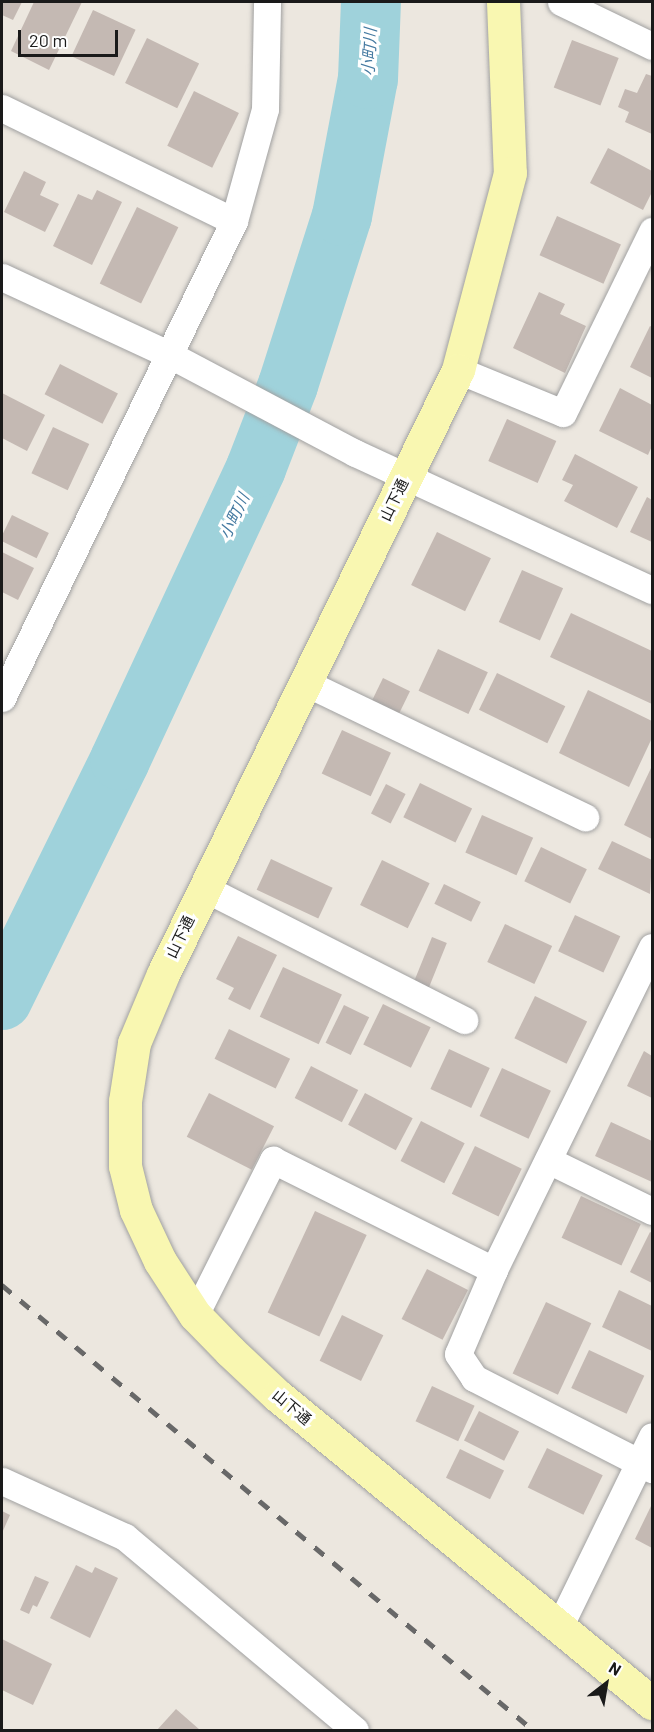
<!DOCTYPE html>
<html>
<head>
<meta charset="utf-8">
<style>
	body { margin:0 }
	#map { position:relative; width:654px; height:1732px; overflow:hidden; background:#ece7df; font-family:Barlow,"Noto Sans JP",sans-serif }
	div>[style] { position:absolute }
	.river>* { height:60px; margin:-30px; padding:0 30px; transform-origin:30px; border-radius:30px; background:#9fd2db }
	.building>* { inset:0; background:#c4b9b3; transform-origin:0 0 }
	.roads { filter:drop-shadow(0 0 2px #a1a1a1) drop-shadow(0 0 2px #a1a1a1) }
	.street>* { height:27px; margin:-13.5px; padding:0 13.5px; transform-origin:13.5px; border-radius:13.5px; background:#fff }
	.secondary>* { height:33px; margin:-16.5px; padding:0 16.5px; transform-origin:16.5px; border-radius:16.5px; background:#f9f7b1 }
	.rail>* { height:4.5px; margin-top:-2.25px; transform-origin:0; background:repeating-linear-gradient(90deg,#686868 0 12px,transparent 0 24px) }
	span { translate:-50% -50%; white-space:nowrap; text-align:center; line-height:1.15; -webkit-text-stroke:6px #fff; paint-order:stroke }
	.street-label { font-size:15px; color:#1a1a1a }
	.water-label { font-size:16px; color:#457aa1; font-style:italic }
	.frame { position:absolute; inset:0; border:3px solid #1a1a1a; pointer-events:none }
	.north { position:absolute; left:576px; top:1654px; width:60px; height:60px; -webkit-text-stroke:4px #fff; paint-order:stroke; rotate:31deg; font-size:16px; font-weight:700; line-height:24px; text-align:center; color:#1a1a1a }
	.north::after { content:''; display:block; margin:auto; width:21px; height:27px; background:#1a1a1a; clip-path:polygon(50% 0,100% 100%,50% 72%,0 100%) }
	.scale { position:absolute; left:18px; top:30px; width:100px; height:27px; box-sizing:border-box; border:3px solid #1a1a1a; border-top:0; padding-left:8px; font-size:18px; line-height:21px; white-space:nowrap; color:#1a1a1a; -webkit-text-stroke:4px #fff; paint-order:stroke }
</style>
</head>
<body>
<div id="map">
	<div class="river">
		<i style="left:2px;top:1000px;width:267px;rotate:-63.8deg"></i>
		<i style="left:120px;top:760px;width:322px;rotate:-65deg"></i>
		<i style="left:256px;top:468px;width:89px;rotate:-68.9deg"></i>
		<i style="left:288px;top:385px;width:177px;rotate:-72.3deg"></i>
		<i style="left:342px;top:216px;width:139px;rotate:-79.3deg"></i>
		<i style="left:368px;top:79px;width:77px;rotate:-87.8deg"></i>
	</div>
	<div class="building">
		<i style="clip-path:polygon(2px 2px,22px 2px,13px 20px,2px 15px)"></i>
		<i style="clip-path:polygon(34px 2px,82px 2px,49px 70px,11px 51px)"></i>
		<i style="left:93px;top:10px;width:47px;height:51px;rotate:25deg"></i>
		<i style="left:147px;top:38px;width:58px;height:50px;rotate:26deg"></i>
		<i style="left:572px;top:40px;width:50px;height:51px;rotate:21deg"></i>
		<i style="clip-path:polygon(646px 74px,652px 76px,652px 134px,625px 122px,629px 112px,618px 107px,625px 89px,637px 93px)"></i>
		<i style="left:194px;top:91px;width:50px;height:61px;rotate:26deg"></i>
		<i style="clip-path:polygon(608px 148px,652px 171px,652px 192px,643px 210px,590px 183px)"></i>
		<i style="clip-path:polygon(24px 171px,46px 182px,40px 195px,59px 204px,45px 232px,4px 212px)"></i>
		<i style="clip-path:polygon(97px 190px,122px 202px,92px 265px,53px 246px,78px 194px,92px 200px)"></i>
		<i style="left:137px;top:207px;width:46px;height:85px;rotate:26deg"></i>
		<i style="left:557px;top:216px;width:70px;height:43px;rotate:24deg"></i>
		<i style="clip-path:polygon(539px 292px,565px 304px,560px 314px,586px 326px,565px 373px,513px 348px)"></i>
		<i style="clip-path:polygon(650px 326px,652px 327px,652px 378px,630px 367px)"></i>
		<i style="left:60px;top:364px;width:65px;height:34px;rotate:27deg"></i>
		<i style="clip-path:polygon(620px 388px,652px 405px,652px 446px,648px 455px,599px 431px)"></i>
		<i style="clip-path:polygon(2px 393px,45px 415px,27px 451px,2px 438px)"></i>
		<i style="left:507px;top:419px;width:54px;height:46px;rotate:24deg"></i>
		<i style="left:53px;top:427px;width:40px;height:51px;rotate:25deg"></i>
		<i style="clip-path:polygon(575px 454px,638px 487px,617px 528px,564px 501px,573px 485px,562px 480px)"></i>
		<i style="clip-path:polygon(647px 497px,652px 500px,652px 542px,630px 532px)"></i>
		<i style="left:12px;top:515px;width:41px;height:28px;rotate:26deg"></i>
		<i style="left:437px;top:532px;width:60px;height:59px;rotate:26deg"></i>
		<i style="clip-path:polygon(2px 552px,34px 568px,18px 600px,2px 592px)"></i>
		<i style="left:522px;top:570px;width:45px;height:57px;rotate:24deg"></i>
		<i style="clip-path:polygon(571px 613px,652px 651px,652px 704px,550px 657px)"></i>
		<i style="left:438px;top:649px;width:55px;height:46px;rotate:25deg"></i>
		<i style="left:497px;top:673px;width:76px;height:41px;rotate:26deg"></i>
		<i style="left:383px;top:678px;width:30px;height:27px;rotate:26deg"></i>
		<i style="clip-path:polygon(588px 690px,652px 721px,652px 738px,629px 787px,559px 753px)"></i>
		<i style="left:342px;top:730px;width:54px;height:48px;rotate:25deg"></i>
		<i style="clip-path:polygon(652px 766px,652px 839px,624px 825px)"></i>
		<i style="left:420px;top:783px;width:58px;height:38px;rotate:26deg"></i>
		<i style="left:386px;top:784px;width:22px;height:33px;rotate:27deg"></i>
		<i style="left:482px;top:815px;width:56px;height:41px;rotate:24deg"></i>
		<i style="clip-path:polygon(612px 841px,652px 860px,650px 894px,598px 869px)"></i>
		<i style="left:541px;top:847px;width:51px;height:38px;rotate:26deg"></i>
		<i style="left:271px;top:859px;width:68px;height:34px;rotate:25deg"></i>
		<i style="left:382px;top:860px;width:53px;height:50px;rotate:26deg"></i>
		<i style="left:444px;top:884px;width:41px;height:22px;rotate:26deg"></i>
		<i style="left:575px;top:915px;width:50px;height:40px;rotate:25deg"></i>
		<i style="left:505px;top:924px;width:52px;height:42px;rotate:25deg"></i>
		<i style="clip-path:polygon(238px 936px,277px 955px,250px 1010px,228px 999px,234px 988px,216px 979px)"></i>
		<i style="left:432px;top:937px;width:16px;height:49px;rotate:22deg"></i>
		<i style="left:283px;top:967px;width:65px;height:55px;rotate:25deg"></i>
		<i style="left:535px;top:996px;width:58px;height:47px;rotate:26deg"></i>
		<i style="left:383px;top:1004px;width:53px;height:45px;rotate:26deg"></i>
		<i style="left:344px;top:1005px;width:28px;height:42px;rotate:26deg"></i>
		<i style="left:229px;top:1029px;width:68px;height:33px;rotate:26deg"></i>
		<i style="left:449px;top:1049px;width:45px;height:44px;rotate:25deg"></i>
		<i style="clip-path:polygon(644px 1051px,652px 1056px,652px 1098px,627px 1086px)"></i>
		<i style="left:311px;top:1066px;width:53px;height:36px;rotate:27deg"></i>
		<i style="left:502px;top:1068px;width:54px;height:53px;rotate:25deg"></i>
		<i style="left:209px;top:1093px;width:73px;height:49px;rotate:27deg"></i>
		<i style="left:365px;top:1093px;width:54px;height:36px;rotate:28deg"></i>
		<i style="left:421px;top:1121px;width:49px;height:45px;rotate:27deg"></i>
		<i style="clip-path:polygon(611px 1122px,652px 1141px,652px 1182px,595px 1156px)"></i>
		<i style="left:475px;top:1146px;width:52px;height:53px;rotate:26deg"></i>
		<i style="left:581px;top:1196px;width:66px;height:46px;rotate:25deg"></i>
		<i style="left:315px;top:1211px;width:57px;height:112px;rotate:25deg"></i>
		<i style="clip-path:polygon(650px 1232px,652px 1233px,652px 1283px,630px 1272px)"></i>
		<i style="left:427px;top:1269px;width:46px;height:56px;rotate:27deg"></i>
		<i style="clip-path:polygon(619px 1290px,652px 1306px,652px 1351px,602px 1327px)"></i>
		<i style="left:546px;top:1302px;width:50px;height:79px;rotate:25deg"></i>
		<i style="left:342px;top:1315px;width:46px;height:51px;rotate:26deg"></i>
		<i style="left:589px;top:1350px;width:61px;height:42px;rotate:25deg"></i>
		<i style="left:432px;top:1386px;width:47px;height:39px;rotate:25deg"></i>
		<i style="left:479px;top:1411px;width:45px;height:33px;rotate:27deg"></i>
		<i style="left:547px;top:1448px;width:62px;height:44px;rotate:26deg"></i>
		<i style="left:460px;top:1449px;width:49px;height:32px;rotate:26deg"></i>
		<i style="clip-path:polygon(652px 1504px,652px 1548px,635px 1539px)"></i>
		<i style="clip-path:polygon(2px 1511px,10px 1515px,2px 1533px)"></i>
		<i style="clip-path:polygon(76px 1565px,92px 1573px,95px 1567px,118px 1578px,90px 1638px,50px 1618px)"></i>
		<i style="clip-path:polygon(35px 1576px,49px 1582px,37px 1607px,33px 1605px,29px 1614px,20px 1610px)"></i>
		<i style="clip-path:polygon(2px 1639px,52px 1664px,33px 1705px,2px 1690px)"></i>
		<i style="clip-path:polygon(176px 1709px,200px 1730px,157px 1730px)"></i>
	</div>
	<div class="roads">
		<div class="street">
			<i style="left:561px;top:2px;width:101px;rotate:25.8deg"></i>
			<i style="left:2px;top:108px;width:258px;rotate:26deg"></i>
			<i style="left:2px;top:277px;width:185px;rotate:24.9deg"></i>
			<i style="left:170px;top:355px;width:209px;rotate:27.9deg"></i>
			<i style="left:355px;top:453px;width:327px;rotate:24.8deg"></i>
			<i style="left:458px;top:370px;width:113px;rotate:22.3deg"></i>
			<i style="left:563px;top:413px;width:203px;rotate:-63.9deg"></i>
			<i style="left:306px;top:683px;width:310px;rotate:25.7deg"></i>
			<i style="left:2px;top:698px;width:530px;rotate:-64.06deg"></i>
			<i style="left:234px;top:221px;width:116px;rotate:-74.5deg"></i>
			<i style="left:265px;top:109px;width:107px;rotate:-88.9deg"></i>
			<i style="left:204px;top:888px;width:292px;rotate:26.9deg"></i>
			<i style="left:652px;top:947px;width:360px;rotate:116.1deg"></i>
			<i style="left:494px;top:1270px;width:91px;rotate:113.2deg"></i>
			<i style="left:458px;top:1354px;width:29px;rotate:56deg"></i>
			<i style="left:474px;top:1378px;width:200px;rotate:27.1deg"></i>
			<i style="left:548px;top:1160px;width:116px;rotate:26.1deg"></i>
			<i style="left:195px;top:1315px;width:174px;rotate:-63.3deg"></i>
			<i style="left:273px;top:1160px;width:247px;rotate:26.5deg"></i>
			<i style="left:2px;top:1481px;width:135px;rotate:24.5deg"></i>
			<i style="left:125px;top:1537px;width:300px;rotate:40deg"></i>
			<i style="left:560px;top:1625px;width:210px;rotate:-64deg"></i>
		</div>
		<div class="secondary">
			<i style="left:503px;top:2px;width:171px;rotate:87.7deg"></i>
			<i style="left:510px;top:173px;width:204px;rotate:104.8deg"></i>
			<i style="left:458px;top:370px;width:672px;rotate:116.03deg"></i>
			<i style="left:163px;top:974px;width:75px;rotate:112.8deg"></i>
			<i style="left:134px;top:1043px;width:59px;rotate:98.8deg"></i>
			<i style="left:125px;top:1101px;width:65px;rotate:90deg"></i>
			<i style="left:125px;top:1166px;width:45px;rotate:76deg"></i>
			<i style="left:136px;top:1210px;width:56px;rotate:64.8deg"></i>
			<i style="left:160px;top:1261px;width:64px;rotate:57.1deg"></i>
			<i style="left:195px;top:1315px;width:50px;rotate:45.8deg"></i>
			<i style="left:230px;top:1351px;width:66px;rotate:43.2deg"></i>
			<i style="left:278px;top:1396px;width:484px;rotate:39.4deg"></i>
		</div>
	</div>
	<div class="rail">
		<i style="left:2px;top:1285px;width:693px;rotate:39.96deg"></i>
	</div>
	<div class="street-label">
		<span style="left:394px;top:500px;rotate:-64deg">山下通</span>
		<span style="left:180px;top:937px;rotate:-64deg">山下通</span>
		<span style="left:292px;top:1407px;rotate:40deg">山下通</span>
	</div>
	<div class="water-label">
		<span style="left:369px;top:52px;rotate:-87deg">小町川</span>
		<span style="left:234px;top:516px;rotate:-65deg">小町川</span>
	</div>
	<div class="frame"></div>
	<div class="north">N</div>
	<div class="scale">20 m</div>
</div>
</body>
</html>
